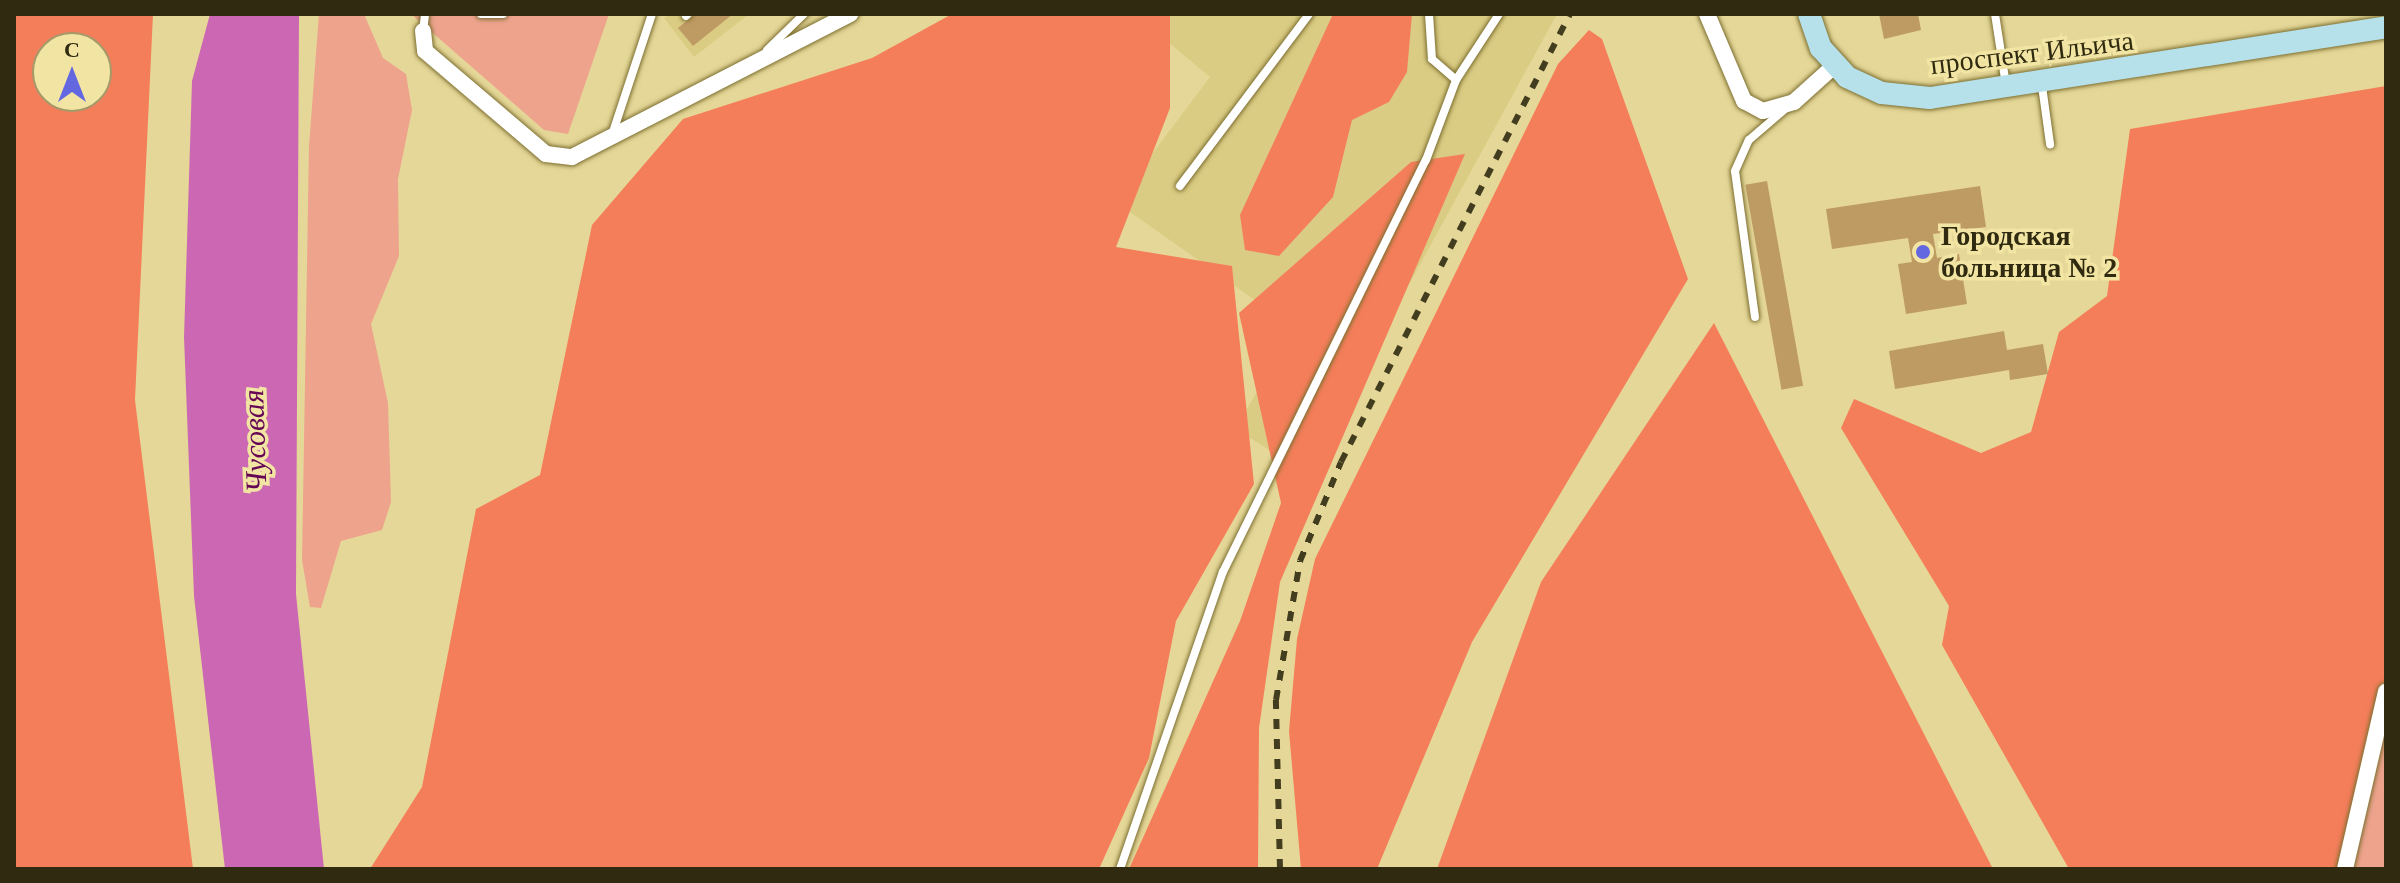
<!DOCTYPE html>
<html>
<head>
<meta charset="utf-8">
<style>
	body { margin:0 }
	#map { position:relative; width:2400px; height:883px; overflow:hidden; background:#e5d797; font-family:Georgia,serif }
	div>[style] { position:absolute }
	.built>* { inset:0; background:#dbcc83 }
	.green>* { inset:0; background:#eea38d }
	.forest>* { inset:0; background:#f57e5a }
	.water>* { inset:0; background:#cc68b3 }
	.building>* { inset:0; background:#bf9b64; transform-origin:0 0 }
	.roads { filter:drop-shadow(0 0 2px #7c6f31) drop-shadow(0 0 2px #7c6f31) }
	.lane>* { height:8px; margin:-4px; padding:0 4px; transform-origin:4px; border-radius:4px; background:#fff }
	.street>* { height:16px; margin:-8px; padding:0 8px; transform-origin:8px; border-radius:8px; background:#fff }
	.secondary>* { height:22px; margin:-11px; padding:0 11px; transform-origin:11px; border-radius:11px; background:#b7e1ea }
	.rail>* { height:6px; margin-top:-3px; transform-origin:0; background:repeating-linear-gradient(90deg,#433d1f 0 10px,transparent 0 20px) }
	.dots>* { width:22px; height:22px; translate:-50% -50%; box-sizing:border-box; border:4px solid #f2e5a4; border-radius:50% }
	span { translate:-50% -50%; white-space:nowrap; text-align:center; line-height:1.15; -webkit-text-stroke:7px #f2e5a4; paint-order:stroke }
	.street-label { font-size:28px; color:#2f2a10 }
	.poi-label { font-size:28px; color:#2f2a10; font-weight:700 }
	.left { translate:0 -50%; text-align:left }
	.water-label { font-size:30px; color:#650554; font-style:italic }
	.frame { position:absolute; inset:0; border:16px solid #2f2a10; pointer-events:none }
	.north { position:absolute; left:32px; top:32px; width:80px; height:80px; box-sizing:border-box; background:#f2e5a4; border:2px solid #a49a69; border-radius:50%; rotate:0deg; font-size:22px; font-weight:700; line-height:32px; text-align:center; color:#2f2a10 }
	.north::after { content:''; display:block; margin:auto; width:28px; height:36px; background:#6368e0; clip-path:polygon(50% 0,100% 100%,50% 72%,0 100%) }
</style>
</head>
<body>
<div id="map">
	<div class="built">
		<i style="clip-path:polygon(670px 14px,749px 14px,694px 57px,664px 18px)"></i>
		<i style="clip-path:polygon(1171px 14px,1557px 14px,1306px 473px,1236px 429px,1293px 327px,1116px 202px,1210px 77px,1156px 32px)"></i>
	</div>
	<div class="green">
		<i style="clip-path:polygon(319px 14px,364px 14px,383px 58px,406px 74px,412px 110px,398px 179px,399px 256px,371px 324px,388px 403px,391px 502px,382px 530px,341px 541px,321px 608px,310px 607px,302px 560px,309px 146px)"></i>
		<i style="clip-path:polygon(411px 14px,609px 14px,568px 134px,544px 130px)"></i>
		<i style="clip-path:polygon(2386px 726px,2386px 869px,2353px 869px)"></i>
	</div>
	<div class="forest">
		<i style="clip-path:polygon(evenodd,14px 14px,153px 14px,135px 400px,193px 869px,14px 869px,14px 14px,96px 48px,96px 96px,48px 96px,48px 48px,96px 48px)"></i>
		<i style="clip-path:polygon(952px 14px,1170px 14px,1170px 108px,1116px 247px,1232px 266px,1254px 484px,1176px 621px,1149px 758px,1099px 869px,370px 869px,422px 787px,476px 509px,540px 475px,592px 225px,683px 119px,872px 58px)"></i>
		<i style="clip-path:polygon(1333px 14px,1412px 14px,1407px 72px,1389px 102px,1352px 120px,1333px 197px,1279px 256px,1245px 250px,1240px 215px)"></i>
		<i style="clip-path:polygon(1589px 30px,1602px 39px,1688px 279px,1472px 642px,1377px 869px,1301px 869px,1289px 731px,1297px 639px,1315px 559px,1558px 64px)"></i>
		<i style="clip-path:polygon(2386px 86px,2386px 674px,2339px 869px,2069px 869px,1942px 645px,1949px 606px,1841px 428px,1854px 399px,1981px 453px,2031px 432px,2059px 332px,2107px 296px,2130px 129px)"></i>
		<i style="clip-path:polygon(1465px 154px,1280px 582px,1259px 728px,1258px 869px,1129px 869px,1240px 621px,1281px 503px,1239px 313px,1411px 162px)"></i>
		<i style="clip-path:polygon(1714px 323px,1993px 869px,1437px 869px,1541px 582px)"></i>
	</div>
	<div class="water">
		<i style="clip-path:polygon(210px 14px,299px 14px,296px 594px,324px 869px,225px 869px,194px 596px,184px 337px,192px 81px)"></i>
	</div>
	<div class="building">
		<i style="clip-path:polygon(695px 14px,733px 14px,693px 46px,678px 28px)"></i>
		<i style="clip-path:polygon(1879px 14px,1918px 14px,1921px 30px,1884px 39px)"></i>
		<i style="left:1767px;top:181px;width:208px;height:22px;rotate:80deg"></i>
		<i style="clip-path:polygon(1980px 186px,1986px 227px,1933px 234px,1937px 258px,1959px 254px,1967px 304px,1906px 314px,1898px 264px,1912px 262px,1908px 238px,1832px 249px,1826px 209px)"></i>
		<i style="clip-path:polygon(2004px 331px,2007px 350px,2043px 344px,2048px 374px,2010px 380px,2009px 370px,1895px 389px,1889px 351px)"></i>
	</div>
	<div class="roads">
		<div class="lane">
			<i style="left:481px;top:14px;width:22px"></i>
			<i style="left:1429px;top:14px;width:45px;rotate:86.2deg"></i>
			<i style="left:1432px;top:59px;width:32px;rotate:41deg"></i>
			<i style="left:1995px;top:14px;width:72px;rotate:81.2deg"></i>
			<i style="left:686px;top:16px;width:3px;rotate:-45deg"></i>
			<i style="left:423px;top:31px;width:17px;rotate:-83deg"></i>
			<i style="left:767px;top:50px;width:52px;rotate:-44.2deg"></i>
			<i style="left:2042px;top:86px;width:59px;rotate:82.1deg"></i>
			<i style="left:612px;top:135px;width:127px;rotate:-71.7deg"></i>
			<i style="left:1180px;top:186px;width:215px;rotate:-53.1deg"></i>
			<i style="left:1755px;top:317px;width:147px;rotate:-97.8deg"></i>
			<i style="left:1735px;top:171px;width:34px;rotate:-66deg"></i>
			<i style="left:1749px;top:140px;width:46px;rotate:-40.6deg"></i>
			<i style="left:1120px;top:869px;width:314px;rotate:-70.9deg"></i>
			<i style="left:1223px;top:572px;width:459px;rotate:-63.8deg"></i>
			<i style="left:1426px;top:160px;width:85px;rotate:-69.4deg"></i>
			<i style="left:1456px;top:80px;width:79px;rotate:-56.9deg"></i>
		</div>
		<div class="street">
			<i style="left:1707px;top:14px;width:95px;rotate:67deg"></i>
			<i style="left:1744px;top:101px;width:21px;rotate:28deg"></i>
			<i style="left:1763px;top:111px;width:32px;rotate:-16deg"></i>
			<i style="left:1794px;top:102px;width:54px;rotate:-42deg"></i>
			<i style="left:423px;top:31px;width:20px;rotate:84deg"></i>
			<i style="left:425px;top:51px;width:159px;rotate:40.4deg"></i>
			<i style="left:546px;top:154px;width:26px;rotate:7deg"></i>
			<i style="left:572px;top:157px;width:313px;rotate:-27.2deg"></i>
			<i style="left:2345px;top:869px;width:182px;rotate:-77deg"></i>
		</div>
		<div class="secondary">
			<i style="left:1809px;top:14px;width:36px;rotate:71deg"></i>
			<i style="left:1821px;top:48px;width:39px;rotate:48deg"></i>
			<i style="left:1847px;top:77px;width:38px;rotate:25deg"></i>
			<i style="left:1882px;top:93px;width:48px;rotate:5.9deg"></i>
			<i style="left:1930px;top:98px;width:461px;rotate:-8.8deg"></i>
		</div>
	</div>
	<div class="rail">
		<i style="left:1280px;top:869px;width:169px;rotate:-91.4deg"></i>
		<i style="left:1276px;top:700px;width:141px;rotate:-80.2deg"></i>
		<i style="left:1300px;top:561px;width:107px;rotate:-67.5deg"></i>
		<i style="left:1341px;top:462px;width:503px;rotate:-62.93deg"></i>
	</div>
	<div class="dots">
		<i style="left:1923px;top:252px;background:#6368e0"></i>
	</div>
	<div class="street-label">
		<span style="left:2032px;top:53px;rotate:-7deg">проспект Ильича</span>
	</div>
	<div class="poi-label">
		<span class="left" style="left:1941px;top:252px">Городская<br>больница № 2</span>
	</div>
	<div class="water-label">
		<span style="left:255px;top:441px;rotate:-92deg">Чусовая</span>
	</div>
	<div class="frame"></div>
	<div class="north">С</div>
</div>
</body>
</html>
